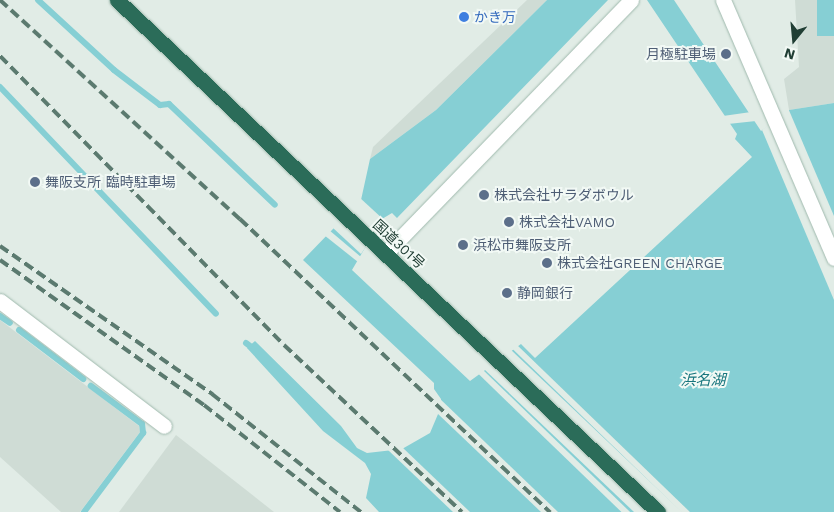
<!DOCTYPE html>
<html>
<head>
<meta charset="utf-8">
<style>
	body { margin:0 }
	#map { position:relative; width:834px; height:512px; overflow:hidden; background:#e1ece6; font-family:"Work Sans","Noto Sans JP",sans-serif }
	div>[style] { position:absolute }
	.built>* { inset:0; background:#cfdcd5 }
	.water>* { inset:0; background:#86cfd4; transform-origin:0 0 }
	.pier>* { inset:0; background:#e1ece6; transform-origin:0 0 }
	.stream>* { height:6px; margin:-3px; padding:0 3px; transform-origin:3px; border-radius:3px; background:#86cfd4 }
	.roads { filter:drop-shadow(0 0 1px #9fb9ad) drop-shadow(0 0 1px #9fb9ad) }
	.secondary>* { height:15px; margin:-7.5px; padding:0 7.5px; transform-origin:7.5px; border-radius:7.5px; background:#fff }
	.highway>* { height:15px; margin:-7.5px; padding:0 7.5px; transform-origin:7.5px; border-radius:7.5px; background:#2b6c59 }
	.rail>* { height:4px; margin-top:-2px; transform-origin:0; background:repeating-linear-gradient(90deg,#5b7a6f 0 10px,transparent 0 15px) }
	.dots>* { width:14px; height:14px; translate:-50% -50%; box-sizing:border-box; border:2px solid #f2f9f5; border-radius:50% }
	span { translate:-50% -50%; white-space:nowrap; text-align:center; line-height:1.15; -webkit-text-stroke:4px #f2f9f5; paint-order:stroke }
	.shop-label { font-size:14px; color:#366cbe }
	.left { translate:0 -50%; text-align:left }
	.service-label { font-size:14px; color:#4e5e75 }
	.right { translate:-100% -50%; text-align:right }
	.street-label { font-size:14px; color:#203e34 }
	.water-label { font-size:15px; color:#18757d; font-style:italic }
	.north { position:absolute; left:769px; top:15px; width:50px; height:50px; -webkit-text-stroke:4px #f2f9f5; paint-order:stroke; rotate:197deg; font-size:14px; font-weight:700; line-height:20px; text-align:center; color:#203e34 }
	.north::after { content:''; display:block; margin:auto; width:18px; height:22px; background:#203e34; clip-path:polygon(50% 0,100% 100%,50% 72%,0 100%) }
</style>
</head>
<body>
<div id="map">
	<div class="built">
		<i style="clip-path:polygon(527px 0,547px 0,436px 110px,370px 159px,373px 147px)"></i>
		<i style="clip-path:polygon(795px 0,817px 0,818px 35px,834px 35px,834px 103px,789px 110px,784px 79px,799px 67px)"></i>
		<i style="clip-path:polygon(0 320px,139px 426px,140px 432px,80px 512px,61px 512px,0 457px)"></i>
		<i style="clip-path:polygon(176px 435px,274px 512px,119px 512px)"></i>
	</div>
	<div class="water">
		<i style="clip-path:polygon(547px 0,608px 0,397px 218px,392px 213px,382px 219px,352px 270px,470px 381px,521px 344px,535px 358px,752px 157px,735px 139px,737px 134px,647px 0,674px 0,761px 131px,789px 110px,834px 103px,834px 512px,379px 512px,366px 498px,371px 474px,365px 463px,323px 431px,247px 348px,255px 341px,341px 426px,357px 448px,367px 453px,402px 449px,430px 433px,441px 407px,441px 399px,434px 389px,434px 383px,303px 260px,361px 200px,370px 159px,436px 110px)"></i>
		<i style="left:817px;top:0;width:17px;height:36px"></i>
	</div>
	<div class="pier">
		<i style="clip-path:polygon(788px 108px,834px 216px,834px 300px,762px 130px)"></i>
		<i style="clip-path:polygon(751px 112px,756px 121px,728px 124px,723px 116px)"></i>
		<i style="clip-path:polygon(359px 197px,384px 220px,361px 254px,332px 227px)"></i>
		<i style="clip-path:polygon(329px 230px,361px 257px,358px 262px,324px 235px)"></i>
		<i style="left:516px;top:344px;width:244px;height:6px;rotate:44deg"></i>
		<i style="clip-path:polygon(510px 349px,682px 512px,634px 512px,484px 369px)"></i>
		<i style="left:482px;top:369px;width:207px;height:6px;rotate:44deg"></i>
		<i style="clip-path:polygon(437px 396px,558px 512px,541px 512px,437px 413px)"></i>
		<i style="clip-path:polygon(402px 447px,470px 512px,453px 512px,388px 450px)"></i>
	</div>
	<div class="stream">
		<i style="left:38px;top:0;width:103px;rotate:42.6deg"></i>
		<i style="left:114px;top:70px;width:58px;rotate:37.3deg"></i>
		<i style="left:160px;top:105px;width:9px;rotate:-6deg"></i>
		<i style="left:169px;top:104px;width:146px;rotate:43.6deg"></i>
		<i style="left:0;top:87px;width:313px;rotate:46.4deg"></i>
		<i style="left:0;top:316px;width:12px;rotate:35deg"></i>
		<i style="left:19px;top:330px;width:81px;rotate:37.4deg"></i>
		<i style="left:246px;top:343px;width:5px;rotate:37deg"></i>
		<i style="left:84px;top:512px;width:99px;rotate:-53.2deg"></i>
		<i style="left:143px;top:433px;width:9px;rotate:-96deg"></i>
		<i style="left:142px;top:424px;width:64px;rotate:-143.3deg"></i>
	</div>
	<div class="roads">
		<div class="secondary">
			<i style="left:723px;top:0;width:281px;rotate:66.7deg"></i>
			<i style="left:386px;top:253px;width:352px;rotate:-45.9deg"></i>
			<i style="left:0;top:301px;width:206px;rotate:37.3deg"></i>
		</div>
		<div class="highway">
			<i style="left:117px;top:0;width:745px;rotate:43.42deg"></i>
		</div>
	</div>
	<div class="rail">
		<i style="left:0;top:0;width:325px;rotate:42.4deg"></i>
		<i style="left:240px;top:219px;width:427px;rotate:43.4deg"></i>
		<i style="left:0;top:56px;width:405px;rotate:45.5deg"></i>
		<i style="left:284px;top:345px;width:244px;rotate:43.2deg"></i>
		<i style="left:0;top:246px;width:259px;rotate:34.9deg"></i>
		<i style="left:212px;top:394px;width:190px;rotate:38.4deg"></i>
		<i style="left:0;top:260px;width:250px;rotate:35.4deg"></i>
		<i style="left:204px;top:405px;width:173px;rotate:38.2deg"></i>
	</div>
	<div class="dots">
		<i style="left:464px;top:17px;background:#3f7fe0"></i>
		<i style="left:726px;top:54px;background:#5c6f8a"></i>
		<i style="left:35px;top:182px;background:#5c6f8a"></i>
		<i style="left:484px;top:195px;background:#5c6f8a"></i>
		<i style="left:509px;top:222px;background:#5c6f8a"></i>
		<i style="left:463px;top:245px;background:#5c6f8a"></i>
		<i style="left:547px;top:263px;background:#5c6f8a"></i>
		<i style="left:507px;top:293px;background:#5c6f8a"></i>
	</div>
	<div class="shop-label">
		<span class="left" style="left:474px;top:17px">かき万</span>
	</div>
	<div class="service-label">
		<span class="right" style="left:716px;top:54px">月極駐車場</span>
		<span class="left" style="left:45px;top:182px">舞阪支所 臨時駐車場</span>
		<span class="left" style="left:494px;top:195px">株式会社サラダボウル</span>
		<span class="left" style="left:519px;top:222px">株式会社VAMO</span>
		<span class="left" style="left:473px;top:245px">浜松市舞阪支所</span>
		<span class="left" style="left:557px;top:263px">株式会社GREEN CHARGE</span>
		<span class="left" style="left:517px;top:293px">静岡銀行</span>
	</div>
	<div class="street-label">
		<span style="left:399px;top:244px;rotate:43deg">国道301号</span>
	</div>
	<div class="water-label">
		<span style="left:703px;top:381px">浜名湖</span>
	</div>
	<div class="north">N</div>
</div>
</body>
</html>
